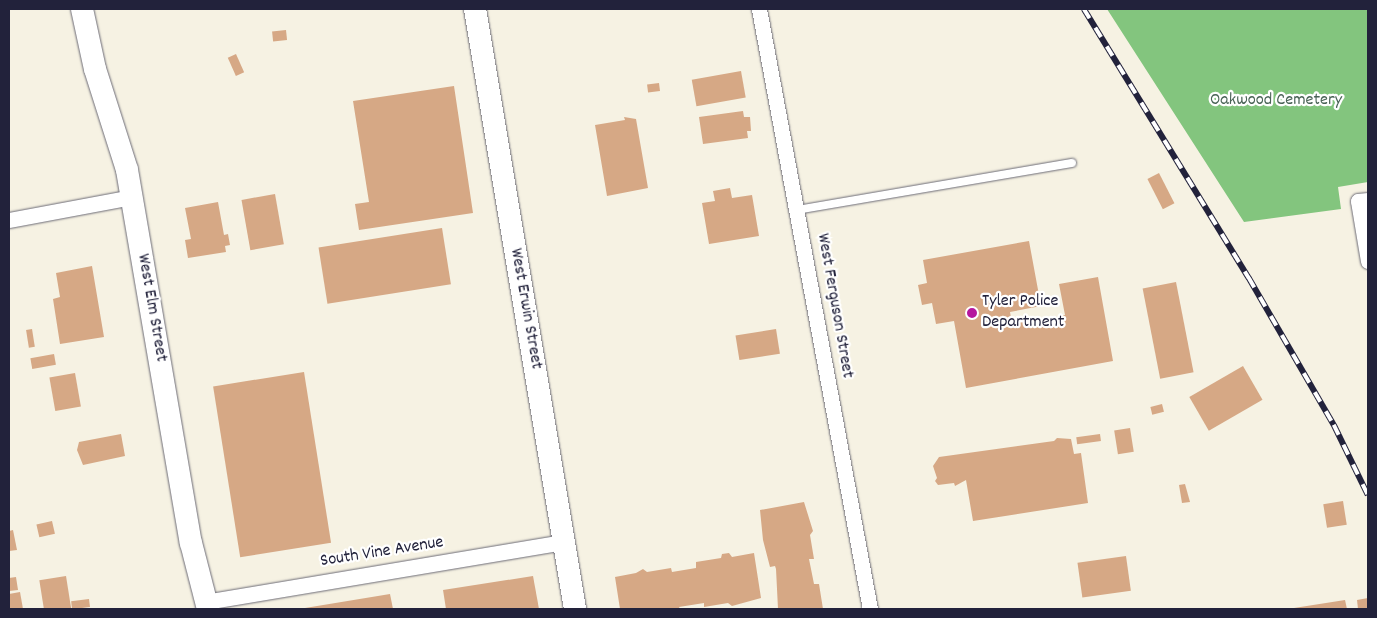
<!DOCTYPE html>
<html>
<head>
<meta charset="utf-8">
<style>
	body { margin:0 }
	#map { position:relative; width:1377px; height:618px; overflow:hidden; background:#f6f2e3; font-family:Dekko,sans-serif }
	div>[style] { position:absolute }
	.green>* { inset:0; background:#83c57e }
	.building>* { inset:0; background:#d6a885; transform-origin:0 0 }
	.roads { filter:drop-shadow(0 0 1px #6c6b76) drop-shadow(0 0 1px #6c6b76) }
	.lane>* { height:8px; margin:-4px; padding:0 4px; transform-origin:4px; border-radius:4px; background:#fff }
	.street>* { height:15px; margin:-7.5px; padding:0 7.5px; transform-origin:7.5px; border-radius:7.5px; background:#fff }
	.secondary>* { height:22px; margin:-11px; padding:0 11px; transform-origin:11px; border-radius:11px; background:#fff }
	.rail>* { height:5.5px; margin-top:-2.75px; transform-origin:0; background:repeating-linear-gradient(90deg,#fff 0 11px,#22223b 0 22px); box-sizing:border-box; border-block:1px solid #22223b }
	.dots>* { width:14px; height:14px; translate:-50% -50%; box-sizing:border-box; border:2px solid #fff; border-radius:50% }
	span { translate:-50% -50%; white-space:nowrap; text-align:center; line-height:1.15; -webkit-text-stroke:4.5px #fff; paint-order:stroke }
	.park-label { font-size:18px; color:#496356 }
	.poi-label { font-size:18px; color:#22223b }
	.left { translate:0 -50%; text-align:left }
	.street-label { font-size:18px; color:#22223b }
	.frame { position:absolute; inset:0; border:10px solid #22223b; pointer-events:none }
</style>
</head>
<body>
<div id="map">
	<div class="green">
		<i style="clip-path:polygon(1107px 9px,1368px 9px,1368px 182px,1338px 187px,1341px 209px,1244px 222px)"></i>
	</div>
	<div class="building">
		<i style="left:286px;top:30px;width:10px;height:14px;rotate:84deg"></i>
		<i style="left:236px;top:54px;width:20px;height:9px;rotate:66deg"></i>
		<i style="left:741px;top:71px;width:27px;height:50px;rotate:80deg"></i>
		<i style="left:659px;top:83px;width:8px;height:12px;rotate:83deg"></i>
		<i style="clip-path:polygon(454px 86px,473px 213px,359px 230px,355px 204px,369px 202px,353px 101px)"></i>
		<i style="clip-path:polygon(743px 111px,744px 117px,750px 117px,751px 131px,747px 131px,748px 138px,703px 144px,699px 117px)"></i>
		<i style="clip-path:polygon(624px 117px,636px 119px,648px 188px,607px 196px,595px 125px,625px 120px)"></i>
		<i style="left:1159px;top:173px;width:34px;height:13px;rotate:63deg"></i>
		<i style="clip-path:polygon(730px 188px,732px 198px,752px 195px,759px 236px,709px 244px,702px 203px,715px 201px,713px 191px)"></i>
		<i style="left:275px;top:194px;width:51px;height:34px;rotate:80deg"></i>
		<i style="clip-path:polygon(218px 202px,224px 235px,228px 234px,230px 245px,225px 246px,226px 252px,188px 258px,185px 240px,191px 239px,185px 208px)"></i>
		<i style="left:442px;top:228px;width:57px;height:125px;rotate:81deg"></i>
		<i style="clip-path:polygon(1029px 241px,1041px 306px,1010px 312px,1012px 324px,1065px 315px,1059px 284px,1098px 277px,1113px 361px,966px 388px,954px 321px,936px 324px,932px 303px,922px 305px,918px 285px,927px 283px,923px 260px)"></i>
		<i style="clip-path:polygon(92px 266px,104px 337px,60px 344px,53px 299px,60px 297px,56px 273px)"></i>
		<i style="left:1176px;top:282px;width:92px;height:34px;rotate:79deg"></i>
		<i style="left:32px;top:329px;width:18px;height:6px;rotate:81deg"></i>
		<i style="left:776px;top:329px;width:25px;height:41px;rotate:81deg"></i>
		<i style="left:54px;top:354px;width:11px;height:24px;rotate:80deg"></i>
		<i style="left:1243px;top:366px;width:39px;height:62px;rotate:60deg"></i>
		<i style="left:304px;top:372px;width:173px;height:92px;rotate:81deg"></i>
		<i style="left:75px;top:373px;width:34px;height:26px;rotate:80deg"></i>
		<i style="left:1162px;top:404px;width:8px;height:12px;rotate:76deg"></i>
		<i style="left:1130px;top:428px;width:24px;height:16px;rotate:81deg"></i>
		<i style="clip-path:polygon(121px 434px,125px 456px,83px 465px,77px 450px,79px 442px)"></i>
		<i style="left:1100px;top:434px;width:7px;height:24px;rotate:82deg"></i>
		<i style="clip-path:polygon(1057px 438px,1071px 439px,1074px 454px,1081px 453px,1088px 503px,973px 521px,966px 480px,955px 486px,954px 483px,938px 485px,935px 481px,937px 478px,933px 466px,939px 457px,1054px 441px)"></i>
		<i style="clip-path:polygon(1185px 484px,1190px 502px,1182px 503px,1179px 485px)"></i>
		<i style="left:1343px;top:501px;width:24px;height:20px;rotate:81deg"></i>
		<i style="clip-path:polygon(804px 502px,813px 531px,810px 535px,814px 559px,809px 559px,814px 584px,819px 584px,823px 609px,778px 609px,776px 569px,775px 566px,770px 567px,763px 540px,760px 510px)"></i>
		<i style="left:52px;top:521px;width:13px;height:16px;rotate:77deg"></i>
		<i style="clip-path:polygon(13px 530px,17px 550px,9px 551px,9px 531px)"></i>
		<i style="clip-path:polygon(729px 553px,732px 557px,754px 553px,761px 598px,732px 606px,728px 603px,704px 607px,704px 603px,679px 607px,680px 609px,620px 609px,615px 577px,636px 573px,643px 569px,647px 572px,671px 568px,672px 572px,696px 568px,696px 562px,721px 558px,722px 554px)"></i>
		<i style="left:1126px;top:556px;width:35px;height:49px;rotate:82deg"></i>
		<i style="left:66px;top:576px;width:33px;height:27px;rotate:81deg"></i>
		<i style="clip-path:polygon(533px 576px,539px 609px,446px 609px,443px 590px)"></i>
		<i style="clip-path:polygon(16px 577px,18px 590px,9px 591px,9px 578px)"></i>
		<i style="clip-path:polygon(20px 592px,23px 609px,9px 609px,9px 594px)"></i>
		<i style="clip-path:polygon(390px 594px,393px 609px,305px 609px,305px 608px)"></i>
		<i style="clip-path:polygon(1368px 598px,1368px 609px,1358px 609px,1357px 600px)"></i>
		<i style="left:89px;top:599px;width:8px;height:18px;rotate:83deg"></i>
		<i style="clip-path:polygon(1345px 600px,1347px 609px,1295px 609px,1294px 608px)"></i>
	</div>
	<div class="roads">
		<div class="lane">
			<i style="left:797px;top:210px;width:279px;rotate:-9.7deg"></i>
		</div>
		<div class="street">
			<i style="left:759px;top:9px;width:610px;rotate:79.52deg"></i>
			<i style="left:1368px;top:200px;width:10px;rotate:174deg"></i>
			<i style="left:1358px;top:201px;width:61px;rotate:80.5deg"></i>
			<i style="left:9px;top:220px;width:125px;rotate:-10.6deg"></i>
			<i style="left:205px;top:602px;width:365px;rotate:-9.5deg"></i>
		</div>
		<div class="secondary">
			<i style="left:82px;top:9px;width:61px;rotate:77.8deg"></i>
			<i style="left:95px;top:69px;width:106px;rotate:72.4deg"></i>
			<i style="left:127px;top:170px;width:378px;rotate:80.3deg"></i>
			<i style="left:191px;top:543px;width:68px;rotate:75.6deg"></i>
			<i style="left:475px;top:9px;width:608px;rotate:80.54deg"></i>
		</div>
	</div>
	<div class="rail">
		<i style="left:1084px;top:9px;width:316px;rotate:58.5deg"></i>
		<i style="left:1249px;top:278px;width:170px;rotate:60deg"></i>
		<i style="left:1334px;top:425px;width:78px;rotate:64.1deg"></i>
	</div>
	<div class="dots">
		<i style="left:972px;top:313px;background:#b5179e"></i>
	</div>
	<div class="park-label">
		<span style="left:1276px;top:101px">Oakwood Cemetery</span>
	</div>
	<div class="poi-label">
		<span class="left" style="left:982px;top:313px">Tyler Police<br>Department</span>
	</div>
	<div class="street-label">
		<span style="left:834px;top:306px;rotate:80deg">West Ferguson Street</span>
		<span style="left:151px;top:308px;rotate:80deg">West Elm Street</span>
		<span style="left:525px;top:309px;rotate:80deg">West Erwin Street</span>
		<span style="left:382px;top:553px;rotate:-9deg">South Vine Avenue</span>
	</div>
	<div class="frame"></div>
</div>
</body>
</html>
